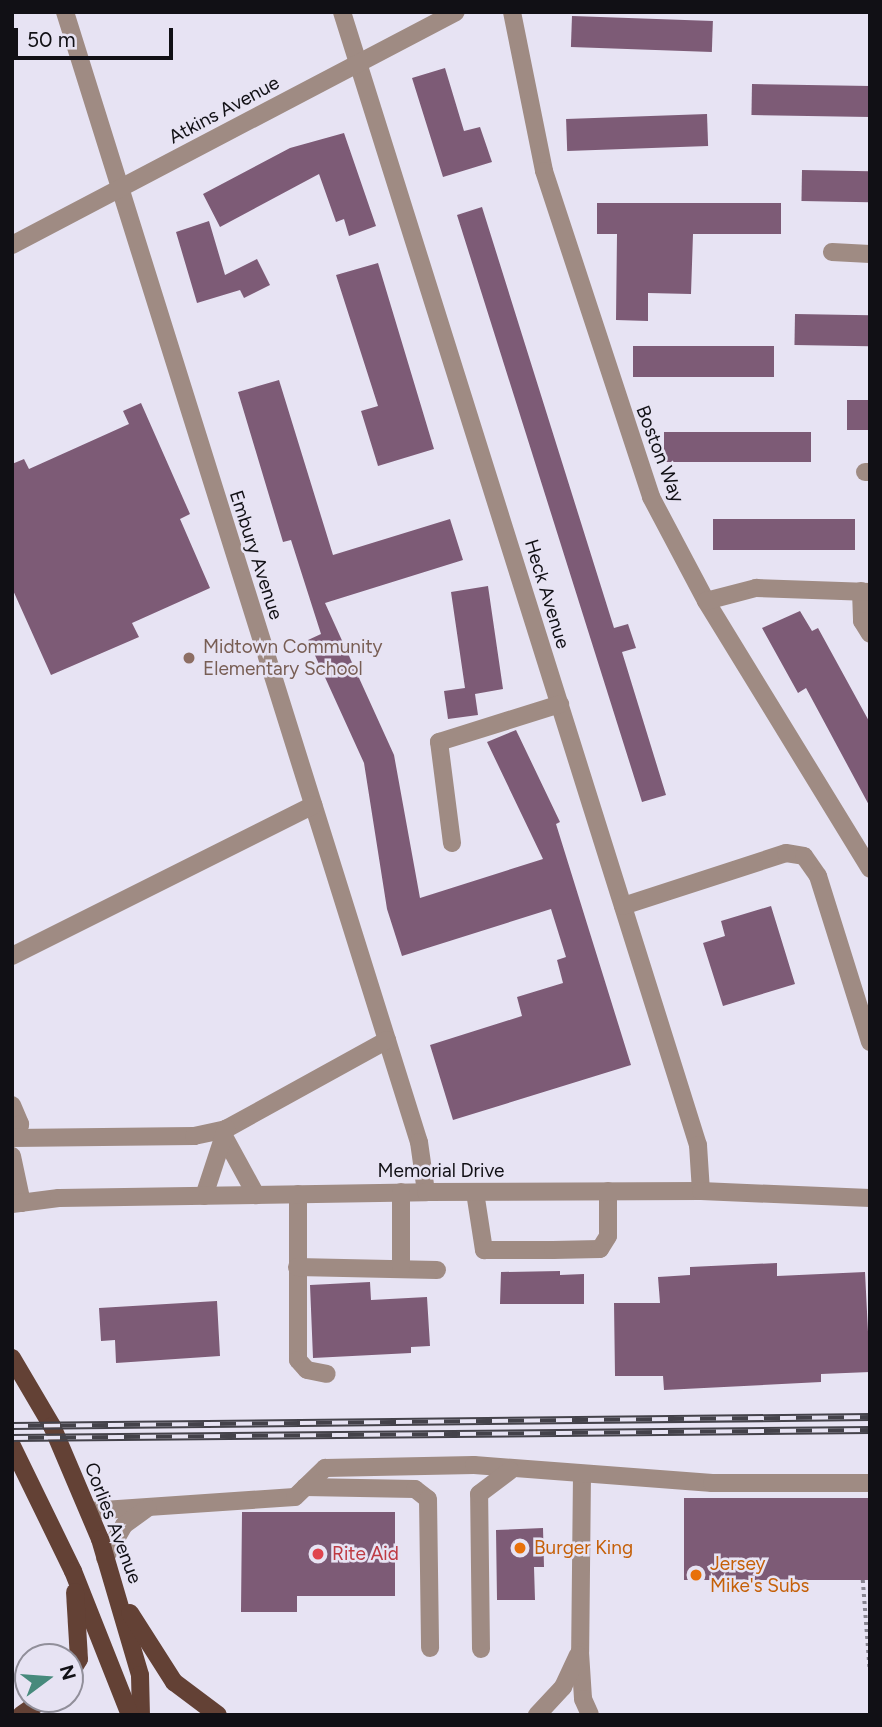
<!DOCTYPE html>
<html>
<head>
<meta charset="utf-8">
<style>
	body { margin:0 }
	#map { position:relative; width:882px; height:1727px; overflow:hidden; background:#e7e3f3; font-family:Figtree,sans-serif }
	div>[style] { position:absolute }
	.building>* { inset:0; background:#7d5b76; transform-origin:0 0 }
	.path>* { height:3.5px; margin-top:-1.75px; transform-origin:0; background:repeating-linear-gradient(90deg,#888591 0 3.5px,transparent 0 7px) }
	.minor>* { height:18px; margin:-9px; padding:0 9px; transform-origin:9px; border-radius:9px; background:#9f8b83 }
	.major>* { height:18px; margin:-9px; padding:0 9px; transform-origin:9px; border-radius:9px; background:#634135 }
	.rail>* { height:8px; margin-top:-4px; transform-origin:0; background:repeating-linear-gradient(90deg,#e7e3f3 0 16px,#44424a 0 32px); box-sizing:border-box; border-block:2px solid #44424a }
	.dots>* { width:19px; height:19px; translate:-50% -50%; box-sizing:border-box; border:4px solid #e7e3f3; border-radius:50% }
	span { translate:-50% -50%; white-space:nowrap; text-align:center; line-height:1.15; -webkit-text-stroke:5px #e7e3f3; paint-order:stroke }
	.street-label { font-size:19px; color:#111015 }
	.education-label { font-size:19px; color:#785e54 }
	.left { translate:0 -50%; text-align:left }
	.food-label { font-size:19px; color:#c56008 }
	.health-label { font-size:19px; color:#be3a42 }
	.frame { position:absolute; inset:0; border:14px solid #111015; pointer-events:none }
	.north { position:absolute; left:14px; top:1643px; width:70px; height:70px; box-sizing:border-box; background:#e7e3f3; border:2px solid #918f9a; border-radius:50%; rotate:74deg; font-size:19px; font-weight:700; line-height:28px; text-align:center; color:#111015 }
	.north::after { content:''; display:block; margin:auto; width:24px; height:32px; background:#478a7c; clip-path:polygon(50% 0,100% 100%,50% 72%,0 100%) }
	.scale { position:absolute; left:14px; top:28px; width:159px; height:32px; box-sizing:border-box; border:4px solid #111015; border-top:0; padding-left:9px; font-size:21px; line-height:24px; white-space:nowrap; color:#111015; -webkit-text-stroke:5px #e7e3f3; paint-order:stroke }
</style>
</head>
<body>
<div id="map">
	<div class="building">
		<i style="left:572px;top:16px;width:141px;height:31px;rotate:2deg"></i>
		<i style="clip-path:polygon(445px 68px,464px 131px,480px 127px,492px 162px,443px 177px,412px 78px)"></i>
		<i style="left:752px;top:84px;width:118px;height:31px;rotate:1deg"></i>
		<i style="left:707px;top:114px;width:32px;height:141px;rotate:88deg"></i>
		<i style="clip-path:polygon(344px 133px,376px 226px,349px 236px,344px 219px,336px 222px,319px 174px,220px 227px,203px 194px,290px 148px)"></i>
		<i style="left:802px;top:170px;width:68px;height:31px;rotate:1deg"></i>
		<i style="clip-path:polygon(597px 203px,781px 203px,781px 234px,693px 234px,691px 294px,648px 293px,648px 321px,616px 320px,617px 234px,597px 234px)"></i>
		<i style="clip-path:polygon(482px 207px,614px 628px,628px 624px,636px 648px,622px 652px,666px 795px,642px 802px,457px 215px)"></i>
		<i style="clip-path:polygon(209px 221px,225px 275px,257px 259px,270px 285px,244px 298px,240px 290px,197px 303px,176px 232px)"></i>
		<i style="clip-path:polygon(378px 263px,434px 449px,378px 466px,361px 411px,378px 406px,336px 275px)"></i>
		<i style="left:795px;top:314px;width:75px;height:31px;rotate:1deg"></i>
		<i style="left:633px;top:346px;width:141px;height:31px"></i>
		<i style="clip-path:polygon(279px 380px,333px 555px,450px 519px,463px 560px,325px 603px,394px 755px,420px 898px,543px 859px,487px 742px,516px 730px,560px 822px,556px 824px,631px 1065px,453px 1120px,430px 1045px,522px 1016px,517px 997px,563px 983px,557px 960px,566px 957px,551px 909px,402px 956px,387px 909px,364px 763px,308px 640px,321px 634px,291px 540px,283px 542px,238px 392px)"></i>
		<i style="left:847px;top:400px;width:23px;height:30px"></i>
		<i style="clip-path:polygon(141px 403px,190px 514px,180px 519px,210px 588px,132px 623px,139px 637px,51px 675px,12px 588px,12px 464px,24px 459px,29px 469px,129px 424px,123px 411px)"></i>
		<i style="left:664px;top:432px;width:147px;height:30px"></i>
		<i style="left:713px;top:519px;width:142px;height:31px"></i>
		<i style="clip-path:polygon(488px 586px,503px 689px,475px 694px,478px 715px,448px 719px,444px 691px,465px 688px,451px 592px)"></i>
		<i style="clip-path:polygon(800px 611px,812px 631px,818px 628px,870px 723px,870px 807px,806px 688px,798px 693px,762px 628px)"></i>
		<i style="clip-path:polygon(771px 906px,795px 984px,723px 1006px,703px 943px,725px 936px,721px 921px)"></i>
		<i style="clip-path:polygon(777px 1263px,777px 1276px,865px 1272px,870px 1372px,821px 1374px,821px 1382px,664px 1390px,663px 1376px,615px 1376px,614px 1303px,660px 1303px,658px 1277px,690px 1275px,690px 1267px)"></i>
		<i style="clip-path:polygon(560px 1271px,560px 1275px,584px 1274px,584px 1304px,500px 1304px,501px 1272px)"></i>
		<i style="clip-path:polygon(370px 1282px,371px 1300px,427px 1297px,430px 1346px,411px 1347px,411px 1353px,313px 1358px,310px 1285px)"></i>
		<i style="clip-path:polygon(217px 1301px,220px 1356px,116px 1363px,115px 1340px,101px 1341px,99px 1308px)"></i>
		<i style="left:870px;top:1498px;width:82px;height:186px;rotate:90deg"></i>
		<i style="clip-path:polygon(242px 1512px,395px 1512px,395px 1596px,297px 1596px,297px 1612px,241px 1612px)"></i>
		<i style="clip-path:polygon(543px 1528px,544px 1567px,534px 1567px,535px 1600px,497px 1600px,496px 1530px)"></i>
	</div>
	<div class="path">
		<i style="left:863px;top:1580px;width:91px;rotate:85.6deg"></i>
	</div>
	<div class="minor">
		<i style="left:65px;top:12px;width:1184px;rotate:72.61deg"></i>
		<i style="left:419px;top:1142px;width:50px;rotate:82deg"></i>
		<i style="left:342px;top:12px;width:1188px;rotate:72.56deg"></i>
		<i style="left:698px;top:1145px;width:46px;rotate:86.3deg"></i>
		<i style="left:512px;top:12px;width:162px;rotate:78.6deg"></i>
		<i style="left:544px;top:171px;width:343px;rotate:71.8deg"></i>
		<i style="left:651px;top:497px;width:118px;rotate:62.1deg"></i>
		<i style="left:706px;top:601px;width:314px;rotate:58.5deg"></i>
		<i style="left:12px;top:245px;width:501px;rotate:-27.69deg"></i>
		<i style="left:832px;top:252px;width:38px;rotate:3deg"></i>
		<i style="left:865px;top:472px;width:5px"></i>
		<i style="left:861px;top:591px;width:30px;rotate:88deg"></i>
		<i style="left:862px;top:621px;width:15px;rotate:58deg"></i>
		<i style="left:706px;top:601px;width:52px;rotate:-14.6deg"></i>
		<i style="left:756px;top:588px;width:114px;rotate:2deg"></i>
		<i style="left:452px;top:843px;width:102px;rotate:-97.3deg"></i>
		<i style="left:439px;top:742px;width:127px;rotate:-17.4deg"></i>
		<i style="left:623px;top:906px;width:171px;rotate:-18deg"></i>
		<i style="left:786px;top:853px;width:18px;rotate:9deg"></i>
		<i style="left:804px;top:856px;width:24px;rotate:55deg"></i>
		<i style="left:818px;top:876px;width:174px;rotate:72.6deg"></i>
		<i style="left:12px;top:956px;width:337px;rotate:-26.6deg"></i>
		<i style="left:12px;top:1105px;width:21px;rotate:67deg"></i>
		<i style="left:20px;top:1124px;width:11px;rotate:100deg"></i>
		<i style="left:12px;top:1138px;width:182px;rotate:-0.6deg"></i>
		<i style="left:194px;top:1136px;width:33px;rotate:-12deg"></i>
		<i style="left:226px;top:1129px;width:184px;rotate:-28.9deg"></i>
		<i style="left:226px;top:1140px;width:63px;rotate:61.4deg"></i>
		<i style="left:12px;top:1156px;width:48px;rotate:78deg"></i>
		<i style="left:475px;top:1192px;width:59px;rotate:81.2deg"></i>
		<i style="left:484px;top:1250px;width:69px"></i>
		<i style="left:553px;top:1250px;width:47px;rotate:-1.2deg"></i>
		<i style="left:600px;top:1249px;width:15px;rotate:-58deg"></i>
		<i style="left:608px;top:1236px;width:45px;rotate:-90deg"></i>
		<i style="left:298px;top:1194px;width:166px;rotate:90deg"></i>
		<i style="left:298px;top:1360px;width:13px;rotate:48deg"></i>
		<i style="left:307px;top:1370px;width:20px;rotate:11deg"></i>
		<i style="left:204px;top:1196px;width:71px;rotate:-71.8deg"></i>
		<i style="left:12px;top:1204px;width:47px;rotate:-7.3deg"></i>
		<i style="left:59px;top:1198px;width:367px;rotate:-0.9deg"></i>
		<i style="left:426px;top:1192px;width:275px;rotate:-0.2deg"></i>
		<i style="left:701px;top:1191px;width:169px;rotate:2.4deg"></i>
		<i style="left:297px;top:1267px;width:140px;rotate:1.2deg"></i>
		<i style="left:401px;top:1267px;width:75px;rotate:-90deg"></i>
		<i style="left:582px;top:1474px;width:178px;rotate:90.6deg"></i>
		<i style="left:580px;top:1652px;width:47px;rotate:86.3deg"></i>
		<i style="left:583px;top:1699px;width:17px;rotate:66deg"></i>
		<i style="left:305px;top:1487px;width:110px;rotate:1deg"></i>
		<i style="left:415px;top:1489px;width:16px;rotate:38deg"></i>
		<i style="left:428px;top:1499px;width:149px;rotate:89.2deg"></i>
		<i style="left:89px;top:1511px;width:206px;rotate:-3.9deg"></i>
		<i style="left:295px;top:1497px;width:42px;rotate:-44deg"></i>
		<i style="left:325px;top:1468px;width:149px;rotate:-1.2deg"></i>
		<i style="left:474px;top:1465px;width:239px;rotate:4.3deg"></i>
		<i style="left:712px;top:1483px;width:158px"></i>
		<i style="left:105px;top:1558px;width:38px;rotate:-60deg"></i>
		<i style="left:124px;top:1525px;width:29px;rotate:-36deg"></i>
		<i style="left:481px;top:1649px;width:155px;rotate:-90.7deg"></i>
		<i style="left:479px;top:1494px;width:39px;rotate:-37deg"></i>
		<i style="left:537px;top:1715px;width:38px;rotate:-47deg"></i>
		<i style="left:563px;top:1687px;width:35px;rotate:-65deg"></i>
	</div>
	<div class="major">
		<i style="left:12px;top:1358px;width:79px;rotate:59.5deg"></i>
		<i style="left:52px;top:1426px;width:123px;rotate:67deg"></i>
		<i style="left:100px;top:1539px;width:142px;rotate:73.6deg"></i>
		<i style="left:140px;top:1675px;width:40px;rotate:88.6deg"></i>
		<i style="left:12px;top:1446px;width:139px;rotate:64deg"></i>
		<i style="left:73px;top:1571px;width:155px;rotate:68.4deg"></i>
		<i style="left:130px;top:1613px;width:82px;rotate:57.5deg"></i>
		<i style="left:174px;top:1682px;width:55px;rotate:36.9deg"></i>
		<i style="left:70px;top:1674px;width:17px;rotate:-59deg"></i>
		<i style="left:79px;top:1659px;width:67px;rotate:-93.4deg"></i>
		<i style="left:21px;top:1715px;width:28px;rotate:-35deg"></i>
	</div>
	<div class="rail">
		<i style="left:12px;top:1426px;width:858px;rotate:-0.6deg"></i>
		<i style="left:12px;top:1438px;width:858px;rotate:-0.53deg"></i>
	</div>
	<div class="dots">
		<i style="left:189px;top:658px;background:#8d6e63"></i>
		<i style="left:520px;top:1548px;background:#e8710a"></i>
		<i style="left:318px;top:1554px;background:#e0444e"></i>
		<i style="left:696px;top:1575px;background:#e8710a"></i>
	</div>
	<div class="street-label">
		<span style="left:224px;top:110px;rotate:-28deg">Atkins Avenue</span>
		<span style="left:660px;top:454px;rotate:69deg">Boston Way</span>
		<span style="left:256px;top:555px;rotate:72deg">Embury Avenue</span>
		<span style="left:547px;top:594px;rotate:73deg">Heck Avenue</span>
		<span style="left:441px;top:1171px">Memorial Drive</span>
		<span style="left:113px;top:1523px;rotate:69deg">Corlies Avenue</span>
	</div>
	<div class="education-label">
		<span class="left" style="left:203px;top:658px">Midtown Community<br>Elementary School</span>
	</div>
	<div class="food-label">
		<span class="left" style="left:534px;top:1548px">Burger King</span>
		<span class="left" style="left:710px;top:1575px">Jersey<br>Mike's Subs</span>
	</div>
	<div class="health-label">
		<span class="left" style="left:332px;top:1554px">Rite Aid</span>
	</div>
	<div class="frame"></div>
	<div class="north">N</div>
	<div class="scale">50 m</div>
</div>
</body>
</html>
